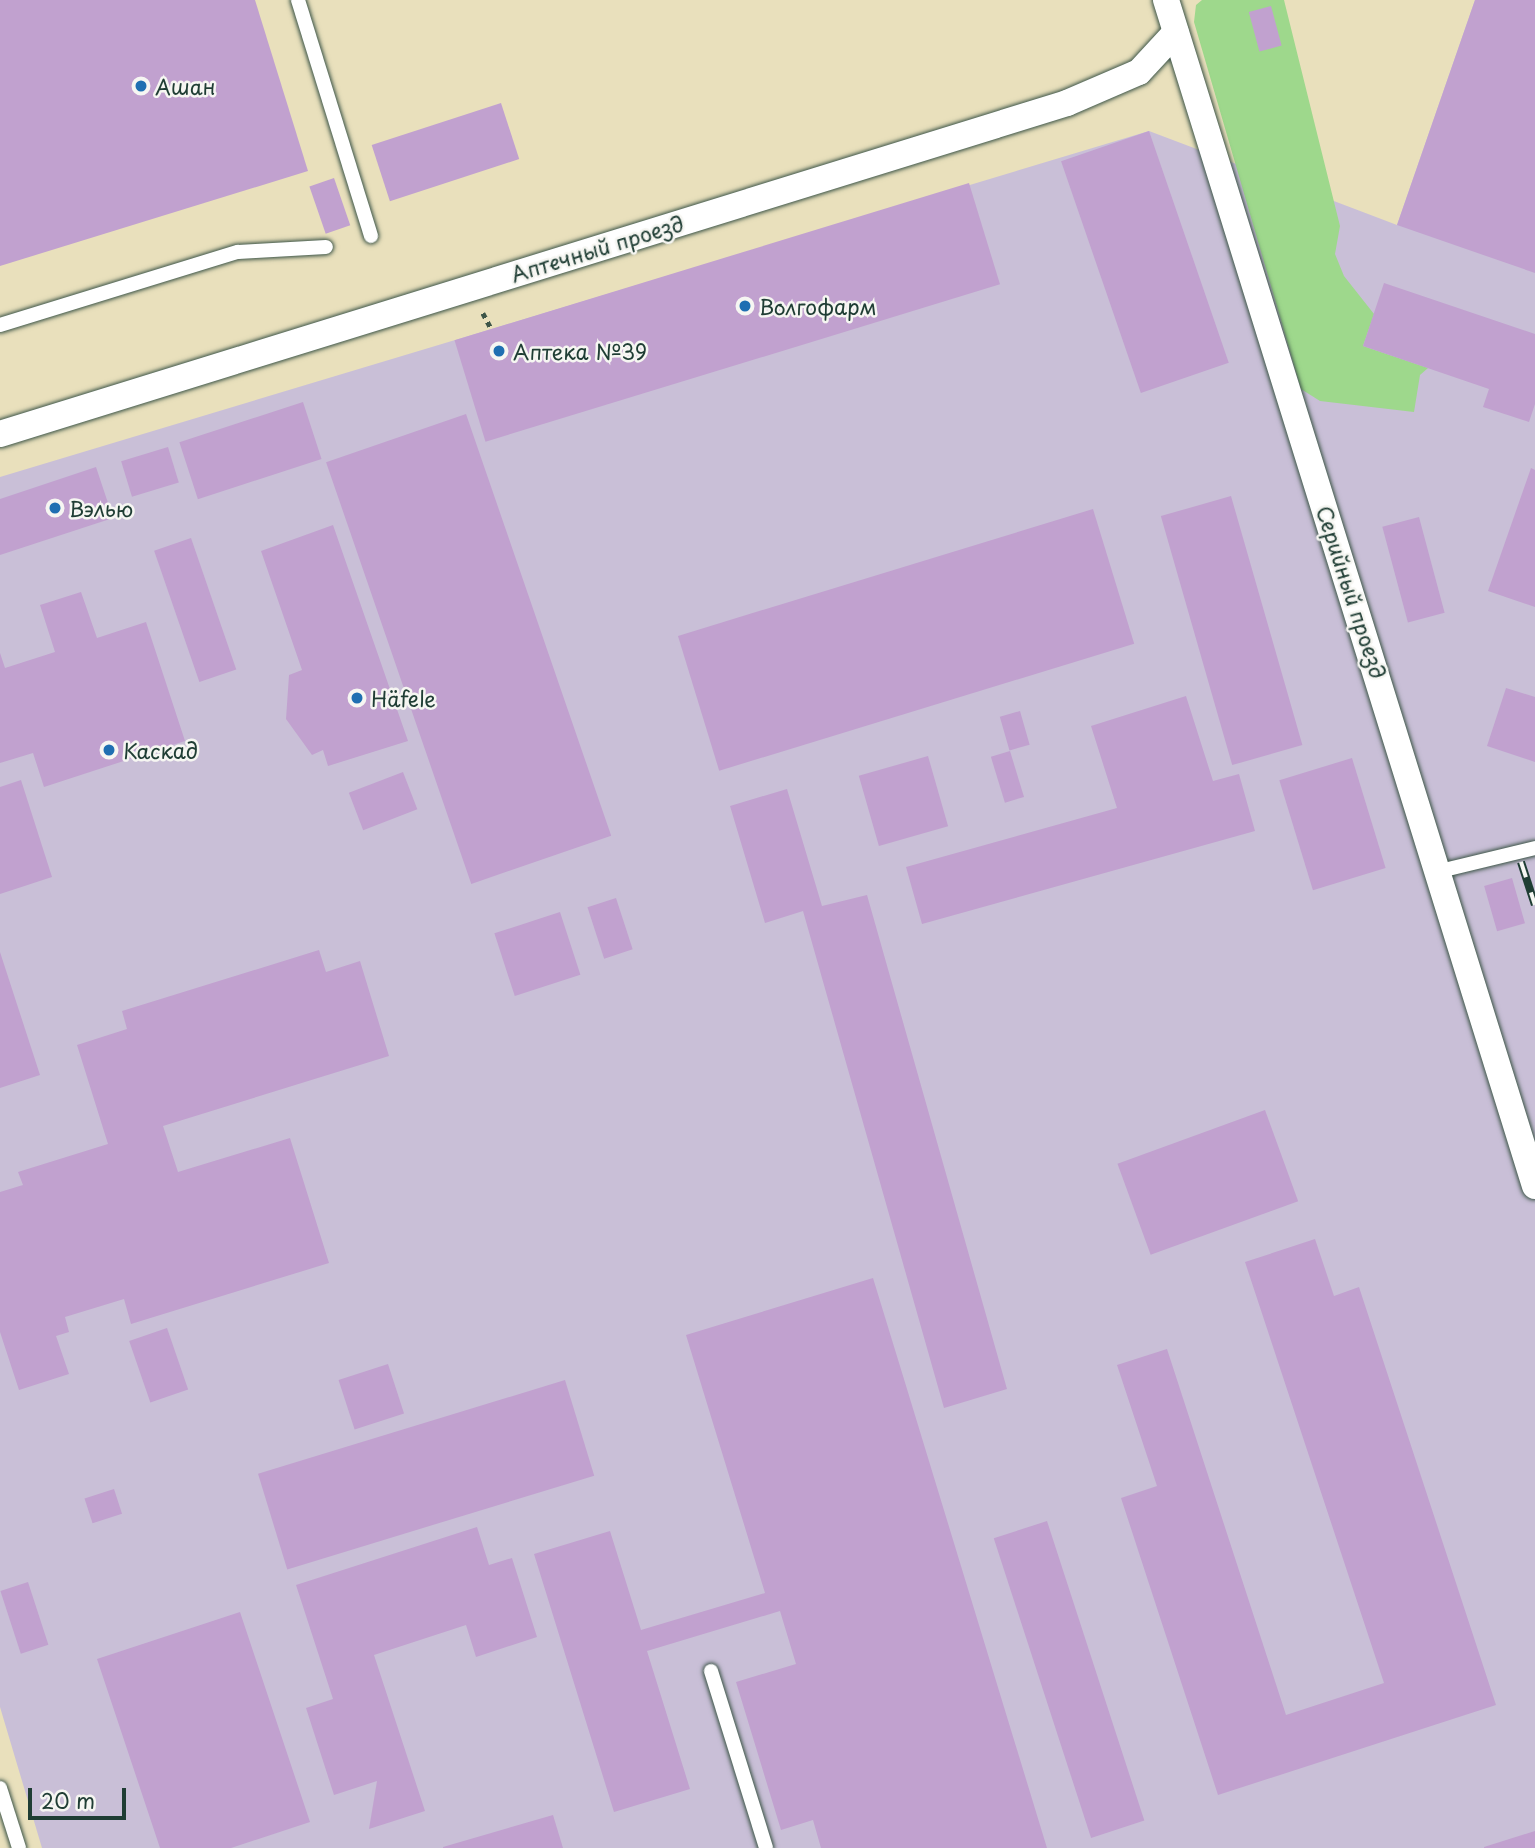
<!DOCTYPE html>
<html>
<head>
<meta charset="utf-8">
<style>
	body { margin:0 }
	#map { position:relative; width:1535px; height:1848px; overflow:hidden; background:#e9e0bc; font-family:"Playpen Sans",sans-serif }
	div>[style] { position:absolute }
	.industrial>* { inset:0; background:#c9bfd7 }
	.green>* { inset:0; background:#9ed88c }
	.building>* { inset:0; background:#c1a1cf; transform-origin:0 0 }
	.path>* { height:4.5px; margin-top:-2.25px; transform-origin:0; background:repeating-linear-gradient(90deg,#3d5548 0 5px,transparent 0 10px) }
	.roads { filter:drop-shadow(0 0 2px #3d5548) drop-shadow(0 0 2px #3d5548) }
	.lane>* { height:14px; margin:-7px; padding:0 7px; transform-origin:7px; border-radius:7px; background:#fff }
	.street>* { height:26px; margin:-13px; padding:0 13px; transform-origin:13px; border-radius:13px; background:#fff }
	.rail>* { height:8px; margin-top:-4px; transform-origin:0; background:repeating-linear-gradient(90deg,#f6f6f2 0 16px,#1f3d34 0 32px); box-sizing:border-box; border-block:2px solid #1f3d34 }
	.dots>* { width:19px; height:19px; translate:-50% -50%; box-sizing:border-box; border:4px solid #f6f6f2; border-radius:50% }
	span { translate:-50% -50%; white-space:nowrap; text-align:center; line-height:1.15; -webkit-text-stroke:5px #f6f6f2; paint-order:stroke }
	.poi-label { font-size:21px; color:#1f3d34 }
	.left { translate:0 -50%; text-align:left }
	.street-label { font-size:21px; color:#1f3d34 }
	.scale { position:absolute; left:28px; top:1788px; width:98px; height:32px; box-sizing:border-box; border:4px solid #1f3d34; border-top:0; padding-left:9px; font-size:21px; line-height:24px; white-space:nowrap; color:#1f3d34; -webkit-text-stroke:5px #f6f6f2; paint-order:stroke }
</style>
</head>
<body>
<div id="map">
	<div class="industrial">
		<i style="clip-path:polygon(1475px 0,1535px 0,1535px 1848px,42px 1848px,0 1707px,0 477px,1149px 131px,1397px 225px)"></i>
	</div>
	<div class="green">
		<i style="clip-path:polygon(1202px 0,1284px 0,1340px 226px,1335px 254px,1344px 276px,1374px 314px,1363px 346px,1428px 368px,1420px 375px,1414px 412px,1320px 401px,1301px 389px,1194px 22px,1196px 5px)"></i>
	</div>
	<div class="building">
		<i style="clip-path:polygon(0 0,255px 0,308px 171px,0 266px)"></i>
		<i style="clip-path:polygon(1475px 0,1535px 0,1535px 273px,1397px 225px)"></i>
		<i style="left:1271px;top:6px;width:41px;height:23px;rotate:75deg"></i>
		<i style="left:501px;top:103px;width:59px;height:136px;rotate:72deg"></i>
		<i style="left:1149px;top:131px;width:245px;height:93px;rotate:71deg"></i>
		<i style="left:334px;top:178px;width:50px;height:26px;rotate:71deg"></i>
		<i style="left:969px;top:183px;width:106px;height:538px;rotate:73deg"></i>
		<i style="clip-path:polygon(1384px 283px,1535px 334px,1535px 404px,1529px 422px,1483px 407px,1489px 389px,1363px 346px)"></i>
		<i style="left:303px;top:402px;width:60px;height:130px;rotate:72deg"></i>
		<i style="left:466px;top:414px;width:446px;height:148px;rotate:71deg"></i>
		<i style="left:168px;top:447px;width:37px;height:49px;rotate:73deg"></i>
		<i style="clip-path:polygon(96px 467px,113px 518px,0 555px,0 499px)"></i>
		<i style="clip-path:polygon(1531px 468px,1535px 470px,1535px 607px,1488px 591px)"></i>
		<i style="left:1231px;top:496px;width:259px;height:73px;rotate:74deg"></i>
		<i style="left:1093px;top:509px;width:141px;height:434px;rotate:73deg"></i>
		<i style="left:1419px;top:517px;width:99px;height:38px;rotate:75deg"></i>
		<i style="clip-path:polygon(333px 525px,408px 741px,328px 766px,323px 750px,312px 755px,286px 719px,289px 675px,302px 670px,261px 551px)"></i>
		<i style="left:191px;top:538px;width:139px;height:39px;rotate:71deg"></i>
		<i style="clip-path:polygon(81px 592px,97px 638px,146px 622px,185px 741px,44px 787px,33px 753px,0 763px,0 653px,5px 668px,55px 652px,40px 605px)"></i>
		<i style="clip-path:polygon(1506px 688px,1535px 697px,1535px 762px,1487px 746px)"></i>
		<i style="clip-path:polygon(1186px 696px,1213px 781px,1239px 774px,1255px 831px,922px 924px,906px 867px,1117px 808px,1091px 726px)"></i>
		<i style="left:1020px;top:711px;width:35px;height:21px;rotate:74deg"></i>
		<i style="left:1010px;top:751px;width:48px;height:20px;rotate:73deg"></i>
		<i style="left:928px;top:756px;width:73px;height:72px;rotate:74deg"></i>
		<i style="left:1352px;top:758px;width:115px;height:76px;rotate:73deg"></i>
		<i style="left:403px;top:772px;width:40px;height:58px;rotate:69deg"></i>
		<i style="clip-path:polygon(21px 780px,52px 877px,0 894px,0 787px)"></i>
		<i style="clip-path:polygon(787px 789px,822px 906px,867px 895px,1007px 1389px,944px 1408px,803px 911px,765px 923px,730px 806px)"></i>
		<i style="left:1512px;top:878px;width:47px;height:29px;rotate:74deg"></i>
		<i style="left:616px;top:898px;width:54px;height:30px;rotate:72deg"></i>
		<i style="left:560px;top:912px;width:66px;height:69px;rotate:72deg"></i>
		<i style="clip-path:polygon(319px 950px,326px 972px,360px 961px,389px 1056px,163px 1126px,178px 1172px,290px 1138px,329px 1263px,131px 1324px,124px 1299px,65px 1317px,69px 1332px,56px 1336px,69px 1374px,19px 1390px,0 1332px,0 1192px,23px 1185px,18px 1172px,108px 1144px,77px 1045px,127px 1029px,122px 1011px)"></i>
		<i style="clip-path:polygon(0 952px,40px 1075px,0 1088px)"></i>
		<i style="left:1265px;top:1110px;width:97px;height:157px;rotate:70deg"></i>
		<i style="clip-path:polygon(1315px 1239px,1334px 1296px,1359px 1287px,1496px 1705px,1218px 1795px,1121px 1498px,1157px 1486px,1117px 1365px,1167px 1349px,1286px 1715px,1384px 1683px,1245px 1262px)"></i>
		<i style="clip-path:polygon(873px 1278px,907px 1389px,1047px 1848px,821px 1848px,813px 1820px,781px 1830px,736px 1682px,796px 1664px,780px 1611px,647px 1651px,690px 1789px,614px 1812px,534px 1554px,610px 1531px,641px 1630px,765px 1593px,686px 1335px)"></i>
		<i style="left:167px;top:1328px;width:65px;height:40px;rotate:71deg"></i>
		<i style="left:388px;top:1364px;width:52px;height:52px;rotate:72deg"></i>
		<i style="left:565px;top:1380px;width:100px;height:321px;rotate:73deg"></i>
		<i style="left:114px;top:1489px;width:26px;height:31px;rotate:72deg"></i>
		<i style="left:1047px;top:1521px;width:315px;height:56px;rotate:72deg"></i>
		<i style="clip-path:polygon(477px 1527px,489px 1565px,512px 1558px,537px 1637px,476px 1657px,466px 1625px,374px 1655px,425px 1811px,369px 1829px,377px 1781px,334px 1795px,306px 1708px,333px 1699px,296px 1585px)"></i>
		<i style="left:28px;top:1582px;width:66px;height:29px;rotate:72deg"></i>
		<i style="clip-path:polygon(240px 1612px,310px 1822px,231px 1848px,160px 1848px,97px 1659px)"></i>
		<i style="clip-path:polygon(553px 1815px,563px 1848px,443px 1848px,443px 1847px)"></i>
		<i style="clip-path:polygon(1535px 1831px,1535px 1848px,1484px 1848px,1484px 1847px)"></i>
	</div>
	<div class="path">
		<i style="left:483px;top:313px;width:17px;rotate:62deg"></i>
	</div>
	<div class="roads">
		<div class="lane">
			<i style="left:298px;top:0;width:247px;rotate:72.8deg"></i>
			<i style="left:0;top:325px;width:249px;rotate:-17.1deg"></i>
			<i style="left:238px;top:252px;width:88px;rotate:-3.3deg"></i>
			<i style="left:1440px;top:871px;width:98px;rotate:-13.6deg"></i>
			<i style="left:711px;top:1671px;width:185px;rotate:72.7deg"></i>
			<i style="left:0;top:1788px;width:63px;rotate:72.4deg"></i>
		</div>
		<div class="street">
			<i style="left:1166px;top:0;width:1242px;rotate:72.72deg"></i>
			<i style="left:0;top:434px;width:1117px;rotate:-17.23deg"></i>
			<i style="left:1067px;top:103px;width:78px;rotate:-23.3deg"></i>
			<i style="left:1139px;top:72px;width:54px;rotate:-47.2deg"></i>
		</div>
	</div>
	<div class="rail">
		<i style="left:1521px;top:862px;width:45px;rotate:72deg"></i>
	</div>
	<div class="dots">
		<i style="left:141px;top:86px;background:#1f6fb2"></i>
		<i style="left:745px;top:306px;background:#1f6fb2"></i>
		<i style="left:499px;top:351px;background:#1f6fb2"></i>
		<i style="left:55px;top:508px;background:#1f6fb2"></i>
		<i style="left:357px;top:698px;background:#1f6fb2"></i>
		<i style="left:109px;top:750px;background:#1f6fb2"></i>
	</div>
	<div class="poi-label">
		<span class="left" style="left:155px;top:86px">Ашан</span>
		<span class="left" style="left:759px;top:306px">Волгофарм</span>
		<span class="left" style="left:513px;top:351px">Аптека №39</span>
		<span class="left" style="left:69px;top:508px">Вэлью</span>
		<span class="left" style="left:371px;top:698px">Häfele</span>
		<span class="left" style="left:123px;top:750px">Каскад</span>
	</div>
	<div class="street-label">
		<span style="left:597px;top:248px;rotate:-17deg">Аптечный проезд</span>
		<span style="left:1352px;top:592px;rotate:72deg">Серийный проезд</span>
	</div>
	<div class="scale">20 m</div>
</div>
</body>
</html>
